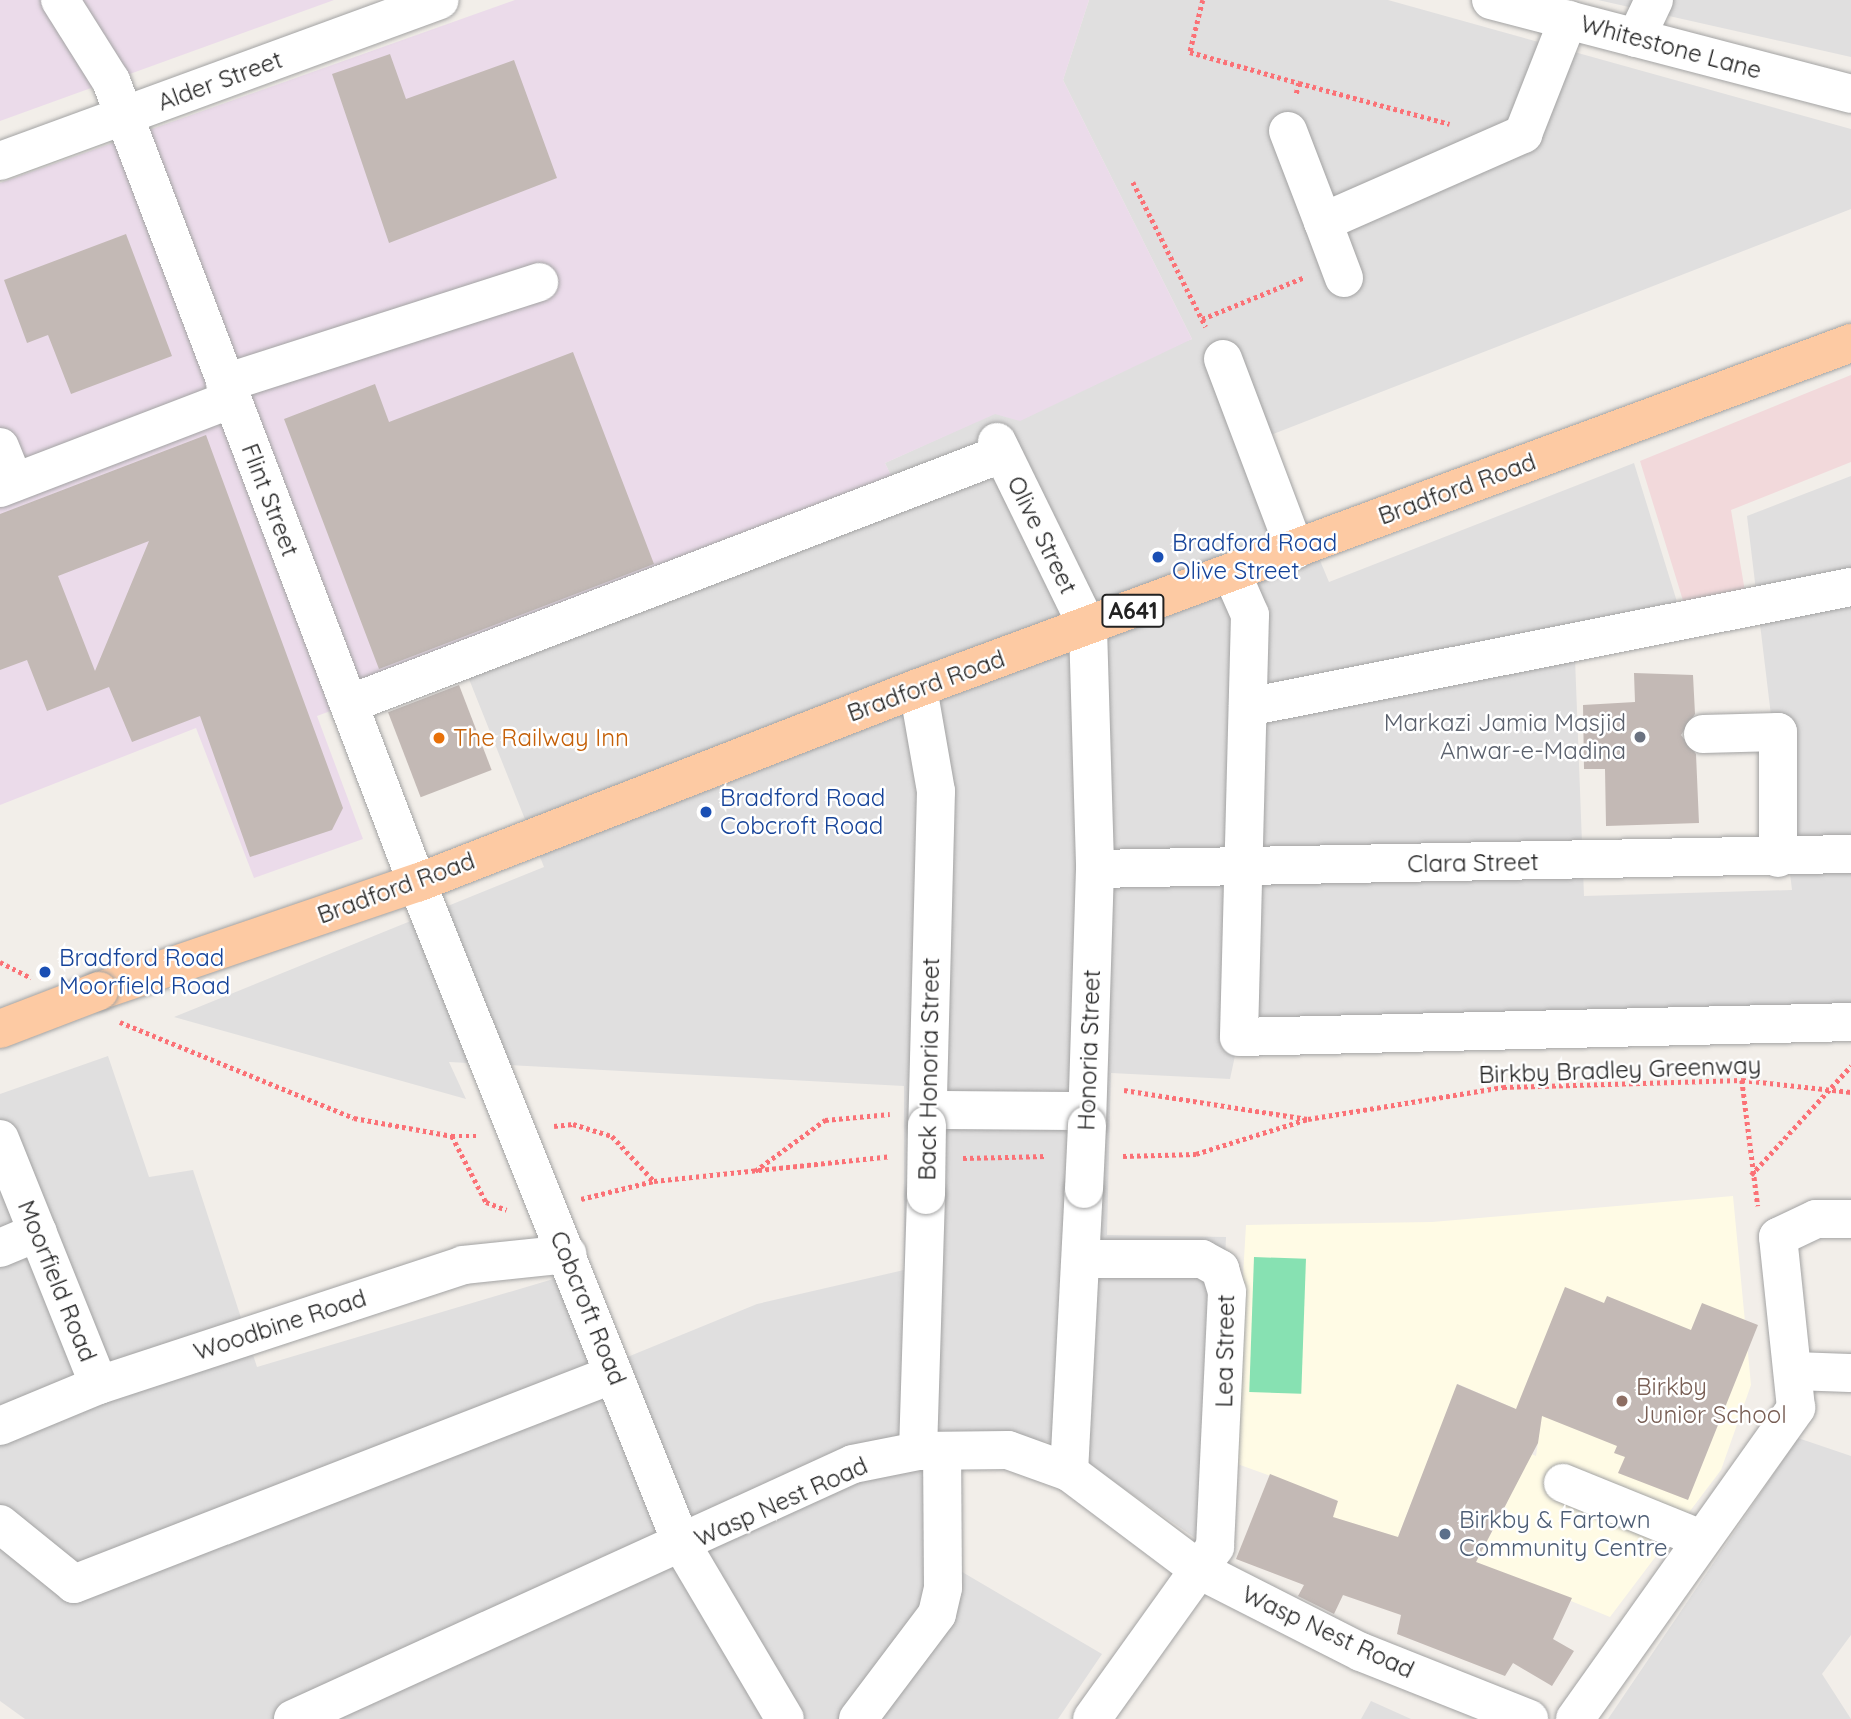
<!DOCTYPE html>
<html>
<head>
<meta charset="utf-8">
<style>
	body { margin:0 }
	#map { position:relative; width:1851px; height:1719px; overflow:hidden; background:#f2eee9; font-family:Quicksand,sans-serif }
	div>[style] { position:absolute }
	.residential>* { inset:0; background:#e0dfdf }
	.commercial>* { inset:0; background:#f2d9db }
	.industrial>* { inset:0; background:#ebdbea }
	.education>* { inset:0; background:#fffbe5 }
	.pitch>* { inset:0; background:#87e1b2; transform-origin:0 0 }
	.building>* { inset:0; background:#c3b9b5; transform-origin:0 0 }
	.path>* { height:4.5px; margin-top:-2.25px; transform-origin:0; background:repeating-linear-gradient(90deg,#fb7176 0 3.5px,transparent 0 7px) }
	.roads { filter:drop-shadow(0 0 2px #a3a3a3) drop-shadow(0 0 2px #a3a3a3) }
	.minor>* { height:38px; margin:-19px; padding:0 19px; transform-origin:19px; border-radius:19px; background:#fff }
	.major>* { height:38px; margin:-19px; padding:0 19px; transform-origin:19px; border-radius:19px; background:#fdcaa3 }
	.bridges { filter:drop-shadow(0 0 2px #a3a3a3) drop-shadow(0 0 2px #a3a3a3) }
	.minor-bridge>* { height:38px; margin:-19px; padding:0 19px; transform-origin:19px; border-radius:19px; background:#fff }
	.major-bridge>* { height:38px; margin:-19px; padding:0 19px; transform-origin:19px; border-radius:19px; background:#fdcaa3 }
	.dots>* { width:19px; height:19px; translate:-50% -50%; box-sizing:border-box; border:4px solid #fff; border-radius:50% }
	span { translate:-50% -50%; white-space:nowrap; text-align:center; line-height:1.15; -webkit-text-stroke:5px #fff; paint-order:stroke }
	.shield-label span { padding:2px 5px; background:#fff; border:2px solid; border-radius:5px; -webkit-text-stroke-width:0 }
	.shield-label { font-size:23px; color:#222; font-weight:700 }
	.street-label { font-size:24px; color:#222 }
	.transit-label { font-size:24px; color:#164399 }
	.left { translate:0 -50%; text-align:left }
	.worship-label { font-size:24px; color:#5b616d }
	.right { translate:-100% -50%; text-align:right }
	.food-label { font-size:24px; color:#c56008 }
	.education-label { font-size:24px; color:#785e54 }
	.service-label { font-size:24px; color:#4e5e75 }
</style>
</head>
<body>
<div id="map">
	<div class="residential">
		<i style="clip-path:polygon(1089px 0,1388px 0,1851px 129px,1851px 209px,1268px 436px,1329px 582px,1634px 463px,1678px 605px,1574px 632px,1584px 896px,1792px 890px,1747px 516px,1851px 476px,1851px 1022px,1239px 1037px,1230px 1079px,1111px 1073px,1107px 1235px,1226px 1237px,1211px 1549px,1057px 1442px,936px 1437px,940px 1559px,1102px 1654px,1058px 1719px,25px 1719px,0 1701px,0 1094px,108px 1056px,149px 1177px,193px 1170px,257px 1367px,560px 1277px,598px 1369px,757px 1304px,904px 1270px,904px 1086px,449px 1062px,466px 1099px,174px 1017px,544px 867px,463px 664px,900px 495px,885px 463px,995px 413px,1192px 339px,1063px 80px)"></i>
		<i style="clip-path:polygon(1598px 0,1851px 0,1851px 57px)"></i>
		<i style="clip-path:polygon(1798px 1438px,1851px 1456px,1851px 1635px,1822px 1674px,1851px 1719px,1608px 1719px)"></i>
		<i style="clip-path:polygon(1371px 1701px,1411px 1719px,1361px 1719px)"></i>
	</div>
	<div class="commercial">
		<i style="clip-path:polygon(1851px 375px,1851px 462px,1731px 510px,1746px 597px,1685px 607px,1640px 461px)"></i>
	</div>
	<div class="industrial">
		<i style="clip-path:polygon(0 0,334px 0,0 121px)"></i>
		<i style="clip-path:polygon(515px 0,1089px 0,1063px 80px,1192px 339px,1020px 421px,995px 414px,885px 463px,901px 496px,317px 716px,363px 839px,254px 878px,196px 728px,0 805px,0 183px)"></i>
	</div>
	<div class="education">
		<i style="clip-path:polygon(1733px 1196px,1751px 1385px,1721px 1470px,1610px 1617px,1476px 1562px,1507px 1503px,1519px 1449px,1536px 1456px,1541px 1420px,1458px 1384px,1398px 1537px,1326px 1541px,1337px 1500px,1232px 1462px,1246px 1225px,1432px 1222px)"></i>
	</div>
	<div class="pitch">
		<i style="left:1254px;top:1257px;width:52px;height:135px;rotate:2deg"></i>
	</div>
	<div class="building">
		<i style="clip-path:polygon(390px 54px,406px 99px,514px 60px,557px 178px,389px 243px,332px 74px)"></i>
		<i style="clip-path:polygon(126px 234px,172px 356px,71px 394px,48px 335px,27px 343px,4px 280px)"></i>
		<i style="clip-path:polygon(573px 352px,654px 564px,379px 669px,284px 419px,375px 384px,389px 422px)"></i>
		<i style="clip-path:polygon(evenodd,206px 435px,343px 808px,332px 830px,250px 857px,200px 716px,132px 742px,109px 687px,47px 711px,27px 660px,0 670px,0 514px,206px 435px,149px 541px,95px 671px,58px 576px,149px 541px)"></i>
		<i style="clip-path:polygon(1634px 673px,1693px 675px,1695px 714px,1681px 735px,1696px 754px,1699px 823px,1606px 826px,1605px 769px,1584px 769px,1583px 705px,1635px 702px)"></i>
		<i style="left:459px;top:685px;width:91px;height:76px;rotate:69deg"></i>
		<i style="clip-path:polygon(1565px 1287px,1604px 1303px,1607px 1296px,1691px 1330px,1702px 1303px,1758px 1325px,1688px 1500px,1618px 1473px,1625px 1457px,1614px 1453px,1617px 1446px,1542px 1416px,1538px 1443px,1476px 1562px,1572px 1598px,1553px 1639px,1574px 1651px,1552px 1686px,1513px 1663px,1505px 1676px,1397px 1634px,1401px 1615px,1343px 1595px,1334px 1614px,1298px 1596px,1304px 1585px,1236px 1559px,1270px 1474px,1338px 1501px,1333px 1517px,1398px 1537px,1457px 1384px,1516px 1409px)"></i>
	</div>
	<div class="path">
		<i style="left:1203px;top:0;width:54px;rotate:104deg"></i>
		<i style="left:1190px;top:52px;width:113px;rotate:15.9deg"></i>
		<i style="left:1299px;top:83px;width:13px;rotate:103deg"></i>
		<i style="left:1299px;top:83px;width:156px;rotate:15.2deg"></i>
		<i style="left:1133px;top:182px;width:162px;rotate:63.3deg"></i>
		<i style="left:1202px;top:319px;width:111px;rotate:-22.2deg"></i>
		<i style="left:0;top:962px;width:35px;rotate:27deg"></i>
		<i style="left:120px;top:1022px;width:253px;rotate:22.3deg"></i>
		<i style="left:354px;top:1118px;width:100px;rotate:10.4deg"></i>
		<i style="left:452px;top:1136px;width:74px;rotate:62.7deg"></i>
		<i style="left:486px;top:1202px;width:22px;rotate:21deg"></i>
		<i style="left:1742px;top:1080px;width:127px;rotate:82.8deg"></i>
		<i style="left:1124px;top:1090px;width:186px;rotate:9deg"></i>
		<i style="left:554px;top:1126px;width:19px;rotate:-6deg"></i>
		<i style="left:573px;top:1124px;width:41px;rotate:17.1deg"></i>
		<i style="left:612px;top:1136px;width:62px;rotate:47deg"></i>
		<i style="left:452px;top:1136px;width:28px"></i>
		<i style="left:1123px;top:1156px;width:73px;rotate:-1.6deg"></i>
		<i style="left:1196px;top:1154px;width:117px;rotate:-17.4deg"></i>
		<i style="left:1308px;top:1119px;width:198px;rotate:-9.3deg"></i>
		<i style="left:1503px;top:1087px;width:239px;rotate:-1.7deg"></i>
		<i style="left:1742px;top:1080px;width:110px;rotate:6.3deg"></i>
		<i style="left:963px;top:1158px;width:83px;rotate:-1.4deg"></i>
		<i style="left:755px;top:1171px;width:87px;rotate:-36.1deg"></i>
		<i style="left:825px;top:1120px;width:65px;rotate:-5.3deg"></i>
		<i style="left:1751px;top:1175px;width:148px;rotate:-47.5deg"></i>
		<i style="left:581px;top:1199px;width:75px;rotate:-13.9deg"></i>
		<i style="left:654px;top:1181px;width:237px;rotate:-6deg"></i>
	</div>
	<div class="roads">
		<div class="minor">
			<i style="left:60px;top:0;width:96px;rotate:57.8deg"></i>
			<i style="left:111px;top:81px;width:858px;rotate:69.12deg"></i>
			<i style="left:417px;top:883px;width:713px;rotate:68.18deg"></i>
			<i style="left:682px;top:1545px;width:202px;rotate:59.4deg"></i>
			<i style="left:1491px;top:0;width:372px;rotate:14.6deg"></i>
			<i style="left:1636px;top:38px;width:42px;rotate:-64.7deg"></i>
			<i style="left:1288px;top:131px;width:97px;rotate:69deg"></i>
			<i style="left:0;top:161px;width:468px;rotate:-20.1deg"></i>
			<i style="left:1344px;top:278px;width:60px;rotate:-110.6deg"></i>
			<i style="left:1323px;top:222px;width:219px;rotate:-23.7deg"></i>
			<i style="left:1523px;top:134px;width:123px;rotate:-68.5deg"></i>
			<i style="left:1223px;top:359px;width:204px;rotate:69.3deg"></i>
			<i style="left:225px;top:383px;width:330px;rotate:-17.8deg"></i>
			<i style="left:997px;top:442px;width:207px;rotate:63.9deg"></i>
			<i style="left:1088px;top:628px;width:241px;rotate:88.3deg"></i>
			<i style="left:1095px;top:869px;width:256px;rotate:91.8deg"></i>
			<i style="left:0;top:447px;width:38px;rotate:68deg"></i>
			<i style="left:0;top:488px;width:248px;rotate:-21deg"></i>
			<i style="left:1232px;top:574px;width:45px;rotate:66.3deg"></i>
			<i style="left:1250px;top:615px;width:422px;rotate:91.5deg"></i>
			<i style="left:1239px;top:1037px;width:612px;rotate:-1.4deg"></i>
			<i style="left:918px;top:688px;width:105px;rotate:80.1deg"></i>
			<i style="left:936px;top:791px;width:334px;rotate:91.5deg"></i>
			<i style="left:349px;top:704px;width:698px;rotate:-20.98deg"></i>
			<i style="left:1248px;top:707px;width:615px;rotate:-11.26deg"></i>
			<i style="left:1703px;top:734px;width:75px;rotate:-1.5deg"></i>
			<i style="left:1778px;top:732px;width:126px;rotate:90deg"></i>
			<i style="left:1095px;top:869px;width:756px;rotate:-1.14deg"></i>
			<i style="left:929px;top:1110px;width:158px;rotate:0.4deg"></i>
			<i style="left:0;top:1139px;width:265px;rotate:68.1deg"></i>
			<i style="left:0;top:1248px;width:41px;rotate:-22.8deg"></i>
			<i style="left:1081px;top:1259px;width:121px"></i>
			<i style="left:1202px;top:1259px;width:21px;rotate:29deg"></i>
			<i style="left:1220px;top:1269px;width:24px;rotate:73deg"></i>
			<i style="left:1227px;top:1292px;width:255px;rotate:92.7deg"></i>
			<i style="left:1215px;top:1547px;width:211px;rotate:125.6deg"></i>
			<i style="left:1793px;top:1371px;width:58px;rotate:2deg"></i>
			<i style="left:0;top:1426px;width:107px;rotate:-22.5deg"></i>
			<i style="left:99px;top:1385px;width:383px;rotate:-18.2deg"></i>
			<i style="left:463px;top:1265px;width:105px;rotate:-6deg"></i>
			<i style="left:918px;top:1451px;width:256px;rotate:-88.2deg"></i>
			<i style="left:1069px;top:1472px;width:283px;rotate:-87deg"></i>
			<i style="left:1563px;top:1483px;width:149px;rotate:22.1deg"></i>
			<i style="left:0;top:1524px;width:95px;rotate:39deg"></i>
			<i style="left:74px;top:1584px;width:579px;rotate:-21.25deg"></i>
			<i style="left:293px;top:1719px;width:615px;rotate:-24.48deg"></i>
			<i style="left:853px;top:1464px;width:66px;rotate:-11.3deg"></i>
			<i style="left:918px;top:1451px;width:90px;rotate:-0.6deg"></i>
			<i style="left:1008px;top:1450px;width:65px;rotate:19.8deg"></i>
			<i style="left:1069px;top:1472px;width:165px;rotate:36.9deg"></i>
			<i style="left:1201px;top:1571px;width:179px;rotate:26.9deg"></i>
			<i style="left:1361px;top:1652px;width:181px;rotate:21.7deg"></i>
			<i style="left:858px;top:1719px;width:131px;rotate:-53deg"></i>
			<i style="left:937px;top:1614px;width:27px;rotate:-77deg"></i>
			<i style="left:943px;top:1588px;width:137px;rotate:-90.4deg"></i>
			<i style="left:1575px;top:1719px;width:382px;rotate:-54.6deg"></i>
			<i style="left:1796px;top:1408px;width:172px;rotate:-96deg"></i>
			<i style="left:1778px;top:1237px;width:42px;rotate:-25.3deg"></i>
			<i style="left:1816px;top:1219px;width:35px"></i>
		</div>
		<div class="major">
			<i style="left:99px;top:991px;width:336px;rotate:-18.8deg"></i>
			<i style="left:417px;top:883px;width:538px;rotate:-21.27deg"></i>
			<i style="left:918px;top:688px;width:995px;rotate:-20.29deg"></i>
		</div>
	</div>
	<div class="bridges">
		<div class="minor-bridge">
			<i style="left:1084px;top:1189px;width:64px;rotate:-87.3deg"></i>
			<i style="left:926px;top:1195px;width:70px;rotate:-89.2deg"></i>
		</div>
		<div class="major-bridge">
			<i style="left:0;top:1029px;width:106px;rotate:-21deg"></i>
		</div>
	</div>
	<div class="dots">
		<i style="left:1158px;top:557px;background:#1a4fb4"></i>
		<i style="left:1640px;top:737px;background:#6b7280"></i>
		<i style="left:439px;top:738px;background:#e8710a"></i>
		<i style="left:706px;top:812px;background:#1a4fb4"></i>
		<i style="left:45px;top:972px;background:#1a4fb4"></i>
		<i style="left:1622px;top:1401px;background:#8d6e63"></i>
		<i style="left:1445px;top:1534px;background:#5c6f8a"></i>
	</div>
	<div class="shield-label">
		<span style="left:1133px;top:611px">A641</span>
	</div>
	<div class="street-label">
		<span style="left:1671px;top:47px;rotate:15deg">Whitestone Lane</span>
		<span style="left:220px;top:81px;rotate:-20deg">Alder Street</span>
		<span style="left:1457px;top:489px;rotate:-20deg">Bradford Road</span>
		<span style="left:270px;top:500px;rotate:69deg">Flint Street</span>
		<span style="left:1042px;top:535px;rotate:64deg">Olive Street</span>
		<span style="left:926px;top:686px;rotate:-20deg">Bradford Road</span>
		<span style="left:1473px;top:863px;rotate:-1deg">Clara Street</span>
		<span style="left:396px;top:888px;rotate:-20deg">Bradford Road</span>
		<span style="left:1089px;top:1050px;rotate:-88deg">Honoria Street</span>
		<span style="left:929px;top:1069px;rotate:-89deg">Back Honoria Street</span>
		<span style="left:1620px;top:1070px;rotate:-2deg">Birkby Bradley Greenway</span>
		<span style="left:57px;top:1281px;rotate:68deg">Moorfield Road</span>
		<span style="left:588px;top:1308px;rotate:68deg">Cobcroft Road</span>
		<span style="left:280px;top:1325px;rotate:-18deg">Woodbine Road</span>
		<span style="left:1225px;top:1351px;rotate:-89deg">Lea Street</span>
		<span style="left:781px;top:1502px;rotate:-24deg">Wasp Nest Road</span>
		<span style="left:1328px;top:1632px;rotate:25deg">Wasp Nest Road</span>
	</div>
	<div class="transit-label">
		<span class="left" style="left:1172px;top:557px">Bradford Road<br>Olive Street</span>
		<span class="left" style="left:720px;top:812px">Bradford Road<br>Cobcroft Road</span>
		<span class="left" style="left:59px;top:972px">Bradford Road<br>Moorfield Road</span>
	</div>
	<div class="worship-label">
		<span class="right" style="left:1626px;top:737px">Markazi Jamia Masjid<br>Anwar-e-Madina</span>
	</div>
	<div class="food-label">
		<span class="left" style="left:453px;top:738px">The Railway Inn</span>
	</div>
	<div class="education-label">
		<span class="left" style="left:1636px;top:1401px">Birkby<br>Junior School</span>
	</div>
	<div class="service-label">
		<span class="left" style="left:1459px;top:1534px">Birkby &amp; Fartown<br>Community Centre</span>
	</div>
</div>
</body>
</html>
